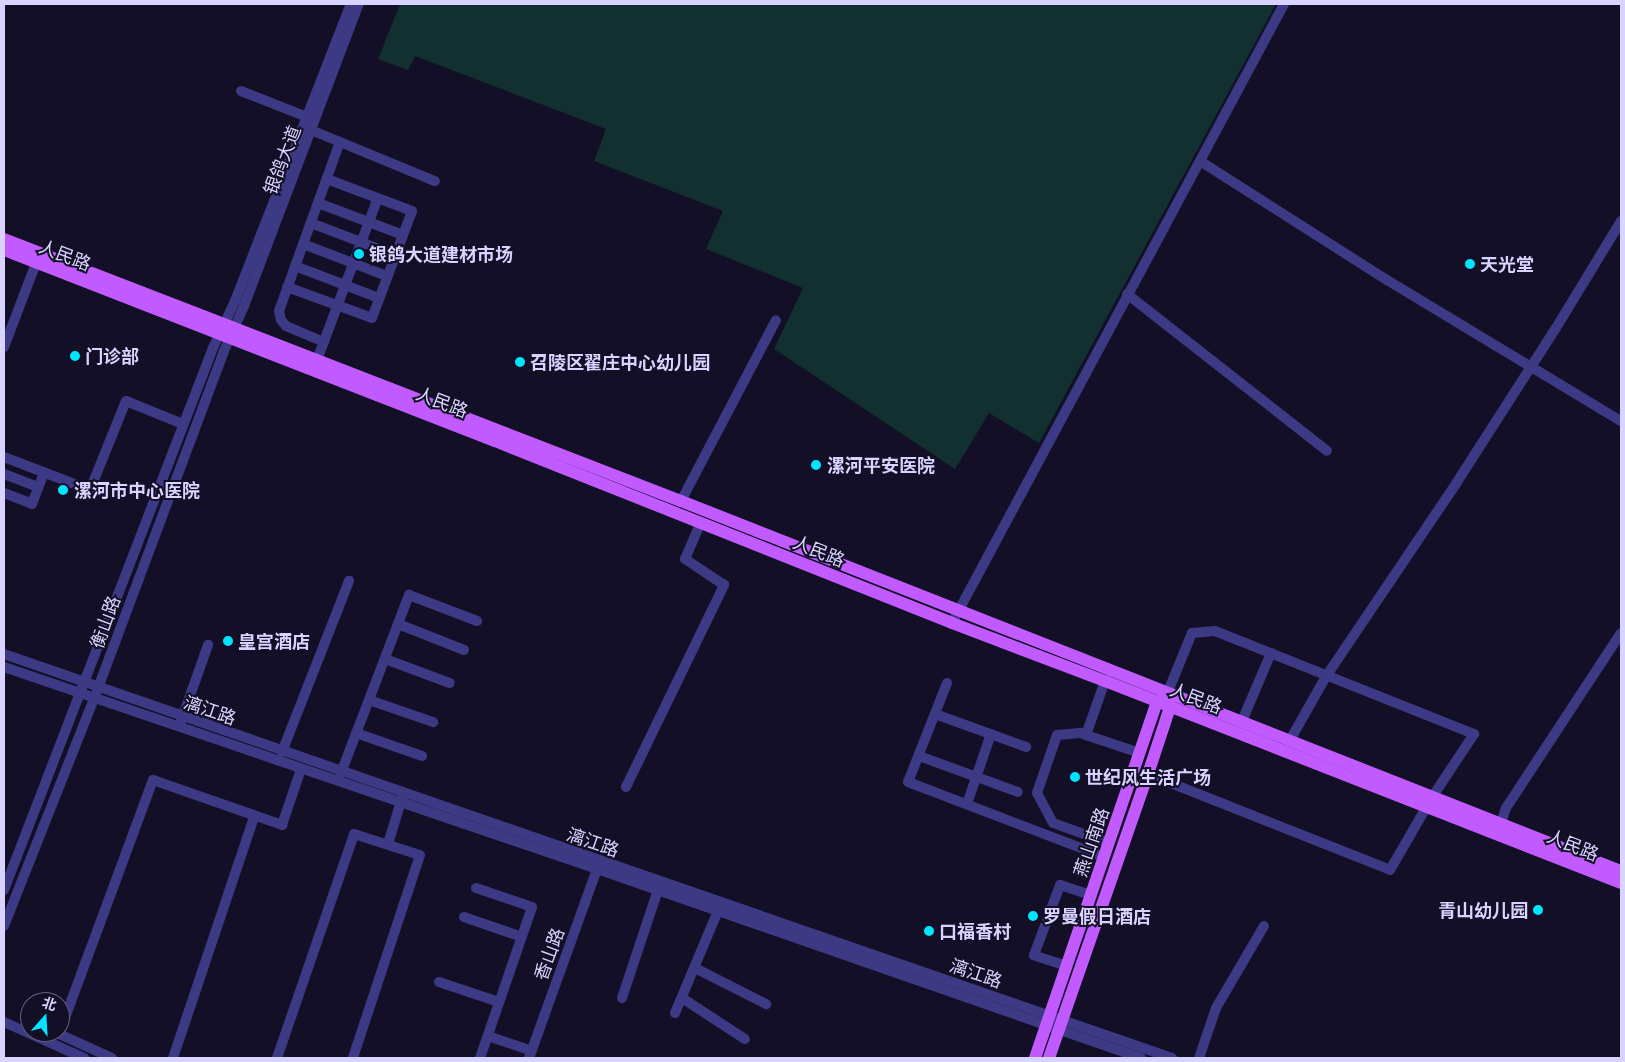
<!DOCTYPE html>
<html>
<head>
<meta charset="utf-8">
<style>
	body { margin:0 }
	#map { position:relative; width:1625px; height:1062px; overflow:hidden; background:#130f26; font-family:Ubuntu,"Noto Sans SC",sans-serif }
	div>[style] { position:absolute }
	.green>* { inset:0; background:#12302f }
	.minor>* { height:10px; margin:-5px; padding:0 5px; transform-origin:5px; border-radius:5px; background:#3d3a85 }
	.major>* { height:12px; margin:-6px; padding:0 6px; transform-origin:6px; border-radius:6px; background:#c25bff }
	.dots>* { width:14px; height:14px; translate:-50% -50%; box-sizing:border-box; border:2px solid #130f26; border-radius:50% }
	span { translate:-50% -50%; white-space:nowrap; text-align:center; line-height:1.15; -webkit-text-stroke:4px #130f26; paint-order:stroke }
	.street-label { font-size:18px; color:#d9d4ff }
	.poi-label { font-size:18px; color:#d9d4ff; font-weight:700 }
	.left { translate:0 -50%; text-align:left }
	.right { translate:-100% -50%; text-align:right }
	.frame { position:absolute; inset:0; border:5px solid #d9d4ff; pointer-events:none }
	.north { position:absolute; left:20px; top:992px; width:50px; height:50px; box-sizing:border-box; background:#130f26; border:1px solid #625e7d; border-radius:50%; rotate:19deg; font-size:14px; font-weight:700; line-height:20px; text-align:center; color:#d9d4ff }
	.north::after { content:''; display:block; margin:auto; width:18px; height:22px; background:#00e5ff; clip-path:polygon(50% 0,100% 100%,50% 72%,0 100%) }
</style>
</head>
<body>
<div id="map">
	<div class="green">
		<i style="clip-path:polygon(400px 4px,1276px 4px,1039px 443px,989px 413px,955px 469px,774px 349px,803px 288px,706px 249px,723px 211px,594px 161px,606px 129px,415px 56px,408px 70px,378px 59px)"></i>
	</div>
	<div class="minor">
		<i style="left:241px;top:91px;width:76px;rotate:21.5deg"></i>
		<i style="left:311px;top:130px;width:134px;rotate:22.4deg"></i>
		<i style="left:1200px;top:161px;width:222px;rotate:32.5deg"></i>
		<i style="left:1387px;top:280px;width:273px;rotate:31.1deg"></i>
		<i style="left:318px;top:203px;width:91px;rotate:20.6deg"></i>
		<i style="left:311px;top:223px;width:90px;rotate:20.9deg"></i>
		<i style="left:303px;top:244px;width:90px;rotate:20.9deg"></i>
		<i style="left:295px;top:266px;width:90px;rotate:20.9deg"></i>
		<i style="left:287px;top:287px;width:90px;rotate:20deg"></i>
		<i style="left:372px;top:318px;width:114px;rotate:-69.5deg"></i>
		<i style="left:412px;top:211px;width:91px;rotate:-159.4deg"></i>
		<i style="left:1127px;top:294px;width:254px;rotate:38.1deg"></i>
		<i style="left:324px;top:342px;width:41px;rotate:-157.2deg"></i>
		<i style="left:286px;top:326px;width:8px;rotate:-130deg"></i>
		<i style="left:281px;top:320px;width:9px;rotate:-103deg"></i>
		<i style="left:279px;top:311px;width:180px;rotate:-70.2deg"></i>
		<i style="left:4px;top:347px;width:90px;rotate:-69.1deg"></i>
		<i style="left:317px;top:360px;width:173px;rotate:-69.4deg"></i>
		<i style="left:4px;top:457px;width:92px;rotate:21deg"></i>
		<i style="left:90px;top:490px;width:96px;rotate:-68deg"></i>
		<i style="left:126px;top:401px;width:61px;rotate:22deg"></i>
		<i style="left:4px;top:474px;width:36px;rotate:21deg"></i>
		<i style="left:4px;top:493px;width:30px;rotate:21deg"></i>
		<i style="left:32px;top:504px;width:34px;rotate:-69deg"></i>
		<i style="left:681px;top:501px;width:204px;rotate:-62.3deg"></i>
		<i style="left:952px;top:623px;width:702px;rotate:-61.79deg"></i>
		<i style="left:398px;top:624px;width:71px;rotate:21.5deg"></i>
		<i style="left:4px;top:654px;width:1236px;rotate:19.08deg"></i>
		<i style="left:385px;top:659px;width:69px;rotate:20.3deg"></i>
		<i style="left:4px;top:667px;width:626px;rotate:18.81deg"></i>
		<i style="left:597px;top:869px;width:576px;rotate:19.16deg"></i>
		<i style="left:947px;top:683px;width:106px;rotate:111.5deg"></i>
		<i style="left:908px;top:782px;width:210px;rotate:20.9deg"></i>
		<i style="left:1167px;top:694px;width:66px;rotate:-67.7deg"></i>
		<i style="left:1192px;top:633px;width:23px;rotate:-5deg"></i>
		<i style="left:1215px;top:631px;width:279px;rotate:21.7deg"></i>
		<i style="left:1474px;top:734px;width:74px;rotate:123.5deg"></i>
		<i style="left:369px;top:700px;width:68px;rotate:19deg"></i>
		<i style="left:935px;top:714px;width:97px;rotate:19.9deg"></i>
		<i style="left:181px;top:721px;width:81px;rotate:-70.4deg"></i>
		<i style="left:1242px;top:721px;width:74px;rotate:-66.9deg"></i>
		<i style="left:356px;top:733px;width:70px;rotate:19.2deg"></i>
		<i style="left:1086px;top:735px;width:57px;rotate:-70.6deg"></i>
		<i style="left:1290px;top:740px;width:75px;rotate:-60.4deg"></i>
		<i style="left:1327px;top:675px;width:233px;rotate:-56deg"></i>
		<i style="left:1457px;top:482px;width:183px;rotate:-57.3deg"></i>
		<i style="left:1556px;top:328px;width:125px;rotate:-58.7deg"></i>
		<i style="left:282px;top:752px;width:184px;rotate:-68.6deg"></i>
		<i style="left:919px;top:756px;width:105px;rotate:20deg"></i>
		<i style="left:341px;top:773px;width:191px;rotate:-69.1deg"></i>
		<i style="left:409px;top:595px;width:73px;rotate:20.9deg"></i>
		<i style="left:1148px;top:774px;width:260px;rotate:21.6deg"></i>
		<i style="left:1390px;top:870px;width:74px;rotate:-60deg"></i>
		<i style="left:626px;top:787px;width:225px;rotate:-64.1deg"></i>
		<i style="left:724px;top:585px;width:47px;rotate:-146.3deg"></i>
		<i style="left:685px;top:559px;width:40px;rotate:-66.6deg"></i>
		<i style="left:967px;top:804px;width:74px;rotate:-71.1deg"></i>
		<i style="left:1501px;top:823px;width:16px;rotate:-72deg"></i>
		<i style="left:1506px;top:808px;width:209px;rotate:-56.7deg"></i>
		<i style="left:1109px;top:843px;width:59px;rotate:-160.3deg"></i>
		<i style="left:1053px;top:823px;width:34px;rotate:-118deg"></i>
		<i style="left:1037px;top:793px;width:61px;rotate:-71deg"></i>
		<i style="left:1057px;top:735px;width:23px;rotate:-5deg"></i>
		<i style="left:1080px;top:733px;width:63px;rotate:18.4deg"></i>
		<i style="left:388px;top:844px;width:48px;rotate:-73.1deg"></i>
		<i style="left:476px;top:888px;width:59px;rotate:18.7deg"></i>
		<i style="left:532px;top:907px;width:160px;rotate:109deg"></i>
		<i style="left:4px;top:890px;width:581px;rotate:-68.91deg"></i>
		<i style="left:213px;top:348px;width:52px;rotate:-64.9deg"></i>
		<i style="left:235px;top:301px;width:319px;rotate:-68.7deg"></i>
		<i style="left:464px;top:917px;width:61px;rotate:19deg"></i>
		<i style="left:4px;top:926px;width:256px;rotate:-68.4deg"></i>
		<i style="left:98px;top:688px;width:358px;rotate:-69.5deg"></i>
		<i style="left:223px;top:353px;width:51px;rotate:-65.9deg"></i>
		<i style="left:244px;top:306px;width:323px;rotate:-69.2deg"></i>
		<i style="left:1067px;top:966px;width:35px;rotate:-162deg"></i>
		<i style="left:1034px;top:955px;width:75px;rotate:-69.6deg"></i>
		<i style="left:1060px;top:885px;width:33px;rotate:18deg"></i>
		<i style="left:695px;top:968px;width:80px;rotate:26.9deg"></i>
		<i style="left:439px;top:982px;width:63px;rotate:18.4deg"></i>
		<i style="left:622px;top:998px;width:114px;rotate:-71.6deg"></i>
		<i style="left:682px;top:998px;width:75px;rotate:33.1deg"></i>
		<i style="left:675px;top:1013px;width:116px;rotate:-67.2deg"></i>
		<i style="left:4px;top:1022px;width:88px;rotate:24.2deg"></i>
		<i style="left:488px;top:1036px;width:46px;rotate:18.8deg"></i>
		<i style="left:112px;top:1058px;width:58px;rotate:-155.6deg"></i>
		<i style="left:59px;top:1034px;width:271px;rotate:-69.7deg"></i>
		<i style="left:153px;top:780px;width:137px;rotate:19.2deg"></i>
		<i style="left:282px;top:825px;width:59px;rotate:-71.3deg"></i>
		<i style="left:173px;top:1058px;width:256px;rotate:-71.4deg"></i>
		<i style="left:277px;top:1058px;width:237px;rotate:-71deg"></i>
		<i style="left:354px;top:834px;width:69px;rotate:17.7deg"></i>
		<i style="left:420px;top:855px;width:214px;rotate:108.3deg"></i>
		<i style="left:529px;top:1058px;width:206px;rotate:-70.2deg"></i>
		<i style="left:1199px;top:1058px;width:53px;rotate:-71.2deg"></i>
		<i style="left:1216px;top:1008px;width:95px;rotate:-59.7deg"></i>
	</div>
	<div class="major">
		<i style="left:4px;top:239px;width:726px;rotate:21.16deg"></i>
		<i style="left:681px;top:501px;width:1010px;rotate:21.49deg"></i>
		<i style="left:4px;top:250px;width:527px;rotate:21.26deg"></i>
		<i style="left:495px;top:441px;width:492px;rotate:21.7deg"></i>
		<i style="left:952px;top:623px;width:164px;rotate:20.8deg"></i>
		<i style="left:1105px;top:681px;width:554px;rotate:21.38deg"></i>
		<i style="left:1035px;top:1058px;width:376px;rotate:-71.1deg"></i>
		<i style="left:1157px;top:702px;width:9px;rotate:-36deg"></i>
		<i style="left:1049px;top:1058px;width:301px;rotate:-70.8deg"></i>
		<i style="left:1148px;top:774px;width:71px;rotate:-71.8deg"></i>
		<i style="left:1170px;top:707px;width:6px;rotate:-99deg"></i>
	</div>
	<div class="dots">
		<i style="left:359px;top:254px;background:#00e5ff"></i>
		<i style="left:1470px;top:264px;background:#00e5ff"></i>
		<i style="left:75px;top:356px;background:#00e5ff"></i>
		<i style="left:520px;top:362px;background:#00e5ff"></i>
		<i style="left:816px;top:465px;background:#00e5ff"></i>
		<i style="left:63px;top:490px;background:#00e5ff"></i>
		<i style="left:228px;top:641px;background:#00e5ff"></i>
		<i style="left:1075px;top:777px;background:#00e5ff"></i>
		<i style="left:1538px;top:910px;background:#00e5ff"></i>
		<i style="left:1033px;top:916px;background:#00e5ff"></i>
		<i style="left:929px;top:931px;background:#00e5ff"></i>
	</div>
	<div class="street-label">
		<span style="left:282px;top:160px;rotate:-69deg">银鸽大道</span>
		<span style="left:65px;top:255px;rotate:21deg">人民路</span>
		<span style="left:442px;top:402px;rotate:21deg">人民路</span>
		<span style="left:819px;top:551px;rotate:22deg">人民路</span>
		<span style="left:105px;top:622px;rotate:-70deg">衡山路</span>
		<span style="left:1196px;top:698px;rotate:21deg">人民路</span>
		<span style="left:210px;top:710px;rotate:19deg">漓江路</span>
		<span style="left:593px;top:842px;rotate:19deg">漓江路</span>
		<span style="left:1091px;top:842px;rotate:-71deg">燕山南路</span>
		<span style="left:1573px;top:845px;rotate:22deg">人民路</span>
		<span style="left:549px;top:954px;rotate:-70deg">香山路</span>
		<span style="left:976px;top:973px;rotate:19deg">漓江路</span>
	</div>
	<div class="poi-label">
		<span class="left" style="left:369px;top:254px">银鸽大道建材市场</span>
		<span class="left" style="left:1480px;top:264px">天光堂</span>
		<span class="left" style="left:85px;top:356px">门诊部</span>
		<span class="left" style="left:530px;top:362px">召陵区翟庄中心幼儿园</span>
		<span class="left" style="left:827px;top:465px">漯河平安医院</span>
		<span class="left" style="left:74px;top:490px">漯河市中心医院</span>
		<span class="left" style="left:238px;top:641px">皇宫酒店</span>
		<span class="left" style="left:1085px;top:777px">世纪风生活广场</span>
		<span class="right" style="left:1528px;top:910px">青山幼儿园</span>
		<span class="left" style="left:1043px;top:916px">罗曼假日酒店</span>
		<span class="left" style="left:939px;top:931px">口福香村</span>
	</div>
	<div class="frame"></div>
	<div class="north">北</div>
</div>
</body>
</html>
